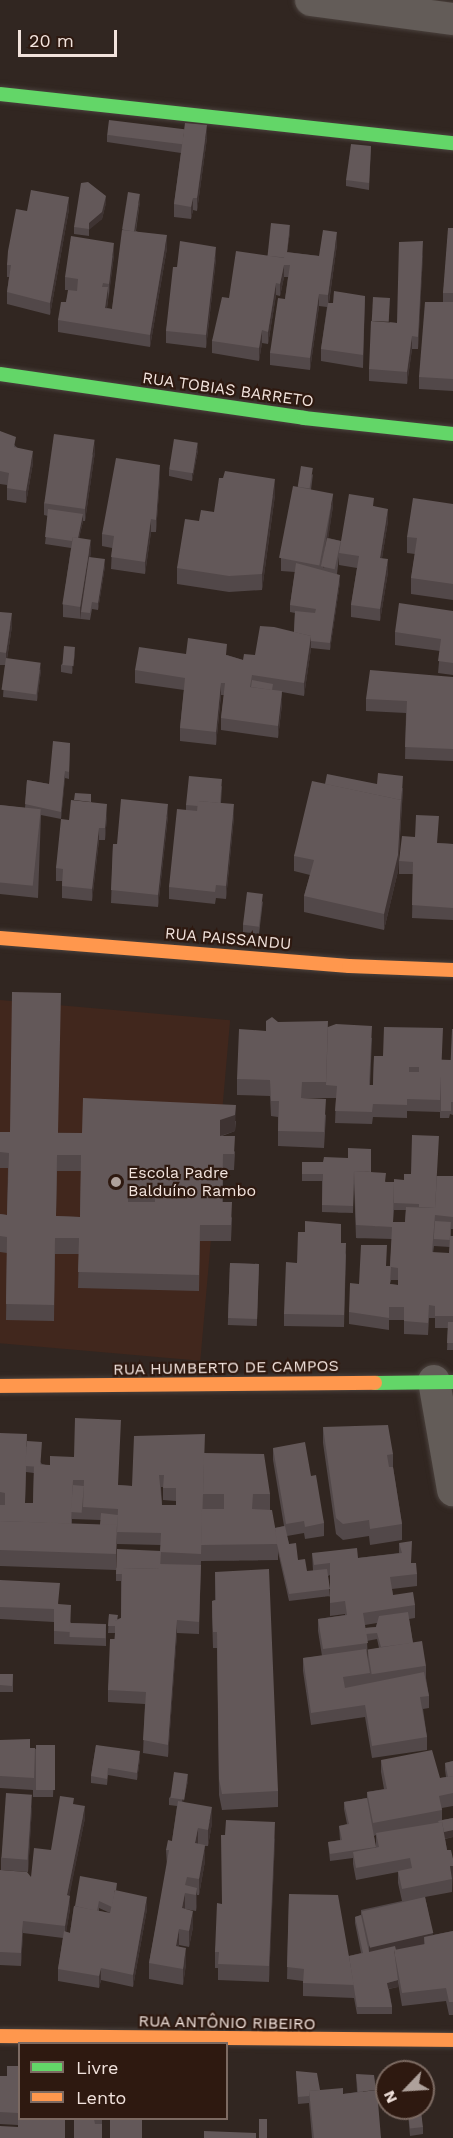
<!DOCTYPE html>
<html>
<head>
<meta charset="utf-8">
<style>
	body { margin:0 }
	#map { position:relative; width:453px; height:2138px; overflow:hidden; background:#312621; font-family:"Work Sans",sans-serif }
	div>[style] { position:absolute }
	.built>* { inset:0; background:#41271d; transform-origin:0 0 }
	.roads { filter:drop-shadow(0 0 2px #4a413d) drop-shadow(0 0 2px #4a413d) }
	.street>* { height:32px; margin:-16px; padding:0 16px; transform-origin:16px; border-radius:16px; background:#635c58 }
	.fast>* { height:14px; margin:-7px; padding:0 7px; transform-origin:7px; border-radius:7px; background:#63d668 }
	.slow>* { height:14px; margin:-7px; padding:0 7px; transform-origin:7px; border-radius:7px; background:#ff974d }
	.wall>* { inset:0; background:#524849; transform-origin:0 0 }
	.shaded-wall>* { inset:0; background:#3e3332; transform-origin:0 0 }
	.building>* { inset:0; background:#635859; transform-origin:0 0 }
	.dots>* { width:16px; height:16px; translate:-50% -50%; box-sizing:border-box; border:3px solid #2e1910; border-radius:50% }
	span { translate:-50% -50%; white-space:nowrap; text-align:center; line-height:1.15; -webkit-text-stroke:4.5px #2e1910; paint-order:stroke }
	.street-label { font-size:16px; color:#f2e3dd }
	.poi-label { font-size:16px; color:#f2e3dd }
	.left { translate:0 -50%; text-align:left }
	.legend { position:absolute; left:18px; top:2042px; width:210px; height:78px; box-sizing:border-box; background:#2e1910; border:2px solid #7c6a62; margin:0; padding:8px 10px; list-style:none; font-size:18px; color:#f2e3dd }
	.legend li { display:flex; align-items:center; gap:12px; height:30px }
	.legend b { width:30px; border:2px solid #7c6a62 }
	.north { position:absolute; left:375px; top:2060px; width:60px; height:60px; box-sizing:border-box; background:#2e1910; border:2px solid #7c6a62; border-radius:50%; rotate:245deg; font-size:16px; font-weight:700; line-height:24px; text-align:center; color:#f2e3dd }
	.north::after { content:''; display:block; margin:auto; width:21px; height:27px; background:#aea19b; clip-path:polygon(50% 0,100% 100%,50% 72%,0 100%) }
	.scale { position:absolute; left:18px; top:30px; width:99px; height:27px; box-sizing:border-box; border:3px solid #f2e3dd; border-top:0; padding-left:8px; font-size:18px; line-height:21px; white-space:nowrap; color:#f2e3dd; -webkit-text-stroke:4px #2e1910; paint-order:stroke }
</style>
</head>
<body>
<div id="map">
	<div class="built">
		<i style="left:0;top:1000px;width:231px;height:342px;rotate:5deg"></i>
	</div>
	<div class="roads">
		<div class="street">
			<i style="left:311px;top:0;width:143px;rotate:7.6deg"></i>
			<i style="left:434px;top:1381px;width:111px;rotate:80.1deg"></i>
		</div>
		<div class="fast">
			<i style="left:0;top:94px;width:456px;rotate:6.2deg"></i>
			<i style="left:0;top:374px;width:307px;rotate:8.2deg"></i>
			<i style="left:304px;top:418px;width:150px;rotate:6.1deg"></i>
			<i style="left:375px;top:1383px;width:78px;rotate:-0.7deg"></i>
		</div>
		<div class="slow">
			<i style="left:0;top:938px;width:350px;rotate:4.6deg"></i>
			<i style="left:349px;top:966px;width:104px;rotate:2.2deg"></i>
			<i style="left:0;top:1386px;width:375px;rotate:-0.5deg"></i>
			<i style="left:0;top:2036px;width:453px;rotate:0.5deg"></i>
		</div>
	</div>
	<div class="wall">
		<i style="clip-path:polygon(107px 135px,207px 138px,197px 211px,193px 210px,191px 219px,174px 217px,174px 204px,181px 153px,107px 142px)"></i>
		<i style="clip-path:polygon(371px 146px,369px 190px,346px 186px,346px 180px)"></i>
		<i style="clip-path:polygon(140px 201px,136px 231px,167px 248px,150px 347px,58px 332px,58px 320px,66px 302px,69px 290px,65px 290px,65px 277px,114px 255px,107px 308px,112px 309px,123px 230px)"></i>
		<i style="clip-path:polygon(106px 203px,102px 219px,89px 229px,89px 236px,74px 234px,74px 227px)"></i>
		<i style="clip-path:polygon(69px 209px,50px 315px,7px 304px,7px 292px,9px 277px,7px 277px,7px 265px,27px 211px)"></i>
		<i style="clip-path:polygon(453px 228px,453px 391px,419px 389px,419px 377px,443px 302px,443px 293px)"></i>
		<i style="clip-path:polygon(290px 232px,287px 252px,319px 256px,337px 244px,329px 303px,333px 303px,365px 296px,363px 368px,321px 361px,321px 349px,327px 307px,319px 306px,310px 370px,270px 365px,270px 353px,285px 299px,288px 277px,284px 277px,280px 296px,276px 295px,268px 344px,262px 343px,259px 361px,212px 353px,212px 341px,229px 298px,267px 256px)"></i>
		<i style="clip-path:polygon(423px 254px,418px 349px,412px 349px,407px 384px,369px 381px,369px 369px,390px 322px,397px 323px)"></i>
		<i style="clip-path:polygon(216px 259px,206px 348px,166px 343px,166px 331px,177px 267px)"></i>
		<i style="clip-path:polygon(0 431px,33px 463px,26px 503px,7px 500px,7px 485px,0 484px)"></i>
		<i style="clip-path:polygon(198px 450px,192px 481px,169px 476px,169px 470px)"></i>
		<i style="clip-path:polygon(95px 452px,85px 521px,83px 521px,79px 538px,91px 552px,90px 557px,105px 566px,98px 610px,92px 609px,90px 620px,63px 617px,63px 604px,71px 548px,45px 544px,48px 516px,44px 515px,44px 503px)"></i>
		<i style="clip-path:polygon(313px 474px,311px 490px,333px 506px,328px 538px,341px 541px,374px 506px,388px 521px,382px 558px,388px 572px,380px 621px,351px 617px,351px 605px,357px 568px,339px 565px,339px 557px,337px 574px,340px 582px,330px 650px,311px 648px,304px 696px,282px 692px,282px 704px,278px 738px,221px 730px,221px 718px,224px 695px,221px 695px,216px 745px,180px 741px,180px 728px,184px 690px,135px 683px,135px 670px,186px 654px,227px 655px,243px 660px,255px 655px,294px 632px,295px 613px,290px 612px,290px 605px,295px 572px,281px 571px,281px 558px,298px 487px)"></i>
		<i style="clip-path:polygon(160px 478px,156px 532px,151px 532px,145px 574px,111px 569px,112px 548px,102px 546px,102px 534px)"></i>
		<i style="clip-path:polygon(275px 495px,262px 590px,229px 592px,177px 584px,177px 568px,199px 521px,214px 512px)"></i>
		<i style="clip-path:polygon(453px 504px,453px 600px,411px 594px,411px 578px,415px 554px,407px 553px,407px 537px)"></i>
		<i style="clip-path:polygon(453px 611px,453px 675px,438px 673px,440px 651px,395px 645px,395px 632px)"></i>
		<i style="clip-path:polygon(0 612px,12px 626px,7px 659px,41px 670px,37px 701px,3px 697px,5px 665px,0 665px)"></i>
		<i style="clip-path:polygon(75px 654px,72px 674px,61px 672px,61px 665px)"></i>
		<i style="clip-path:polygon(453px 677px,453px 761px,405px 759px,406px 713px,366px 711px,366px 699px)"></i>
		<i style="clip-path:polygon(70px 743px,69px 779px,65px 778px,61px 819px,41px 815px,38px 898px,0 894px,0 805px,25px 808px,27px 780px,49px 784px)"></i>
		<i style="clip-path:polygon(325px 784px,377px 784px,403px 788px,398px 871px,384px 930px,304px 912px,304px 896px,310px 875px,294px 871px,294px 856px)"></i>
		<i style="clip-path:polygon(222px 786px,221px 803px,234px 817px,226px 899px,216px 898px,215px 904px,169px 899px,169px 887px,186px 810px,186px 805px)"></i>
		<i style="clip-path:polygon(91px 802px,107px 816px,105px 840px,99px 840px,92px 901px,62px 898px,62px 881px,56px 881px,56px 868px,69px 820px)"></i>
		<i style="clip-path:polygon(168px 816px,158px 907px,111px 903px,113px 844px,117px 844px)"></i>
		<i style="clip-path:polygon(438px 843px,453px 844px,453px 920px,412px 918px,413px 874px,399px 874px,399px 861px)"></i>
		<i style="clip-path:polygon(263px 901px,259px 934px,243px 932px,243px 925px)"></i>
		<i style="clip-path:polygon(278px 1022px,328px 1027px,372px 1038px,370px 1085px,373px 1085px,374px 1056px,451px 1060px,453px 1029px,453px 1115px,450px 1114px,449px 1118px,440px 1118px,440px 1112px,407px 1111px,407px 1118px,373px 1117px,372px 1124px,335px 1123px,336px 1098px,302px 1098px,326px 1115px,324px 1148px,278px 1146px,278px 1117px,271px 1116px,270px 1096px,237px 1095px,237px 1079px,266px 1031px)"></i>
		<i style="clip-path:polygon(evenodd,236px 1121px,235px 1131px,222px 1136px,235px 1152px,234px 1170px,223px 1170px,223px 1202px,232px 1218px,231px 1241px,200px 1241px,199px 1291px,78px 1288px,79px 1254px,55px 1254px,54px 1321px,6px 1320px,7px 1253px,0 1252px,0 1214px,7px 1215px,8px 1168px,0 1168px,0 1132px,82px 1133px,236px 1121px,57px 1171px,81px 1171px,80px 1217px,56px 1216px,57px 1171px)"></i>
		<i style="clip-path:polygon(evenodd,302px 1162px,371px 1172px,386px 1182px,394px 1182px,404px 1180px,437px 1176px,453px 1176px,453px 1229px,451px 1229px,451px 1236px,453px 1236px,453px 1350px,447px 1350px,448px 1328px,435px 1328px,435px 1318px,429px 1318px,428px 1335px,404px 1334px,404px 1320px,389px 1320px,389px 1330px,349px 1324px,349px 1312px,359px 1284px,387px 1266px,390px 1266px,392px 1239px,356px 1238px,354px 1183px,353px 1213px,322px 1212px,322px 1181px,302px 1181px,302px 1162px,394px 1209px,394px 1210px,406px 1210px,405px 1222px,393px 1222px,394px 1209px,302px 1162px,434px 1246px,450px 1247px,449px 1253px,433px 1253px,434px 1246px,302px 1162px,391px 1280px,398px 1280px,398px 1285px,390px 1284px,391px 1280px)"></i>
		<i style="clip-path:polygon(341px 1243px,346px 1255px,344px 1327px,284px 1326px,284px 1314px,297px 1263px)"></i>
		<i style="left:230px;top:1263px;width:29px;height:62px;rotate:2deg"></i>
		<i style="clip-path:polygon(323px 1427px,393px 1454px,393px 1467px,402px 1524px,402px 1540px,370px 1545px,369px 1536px,343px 1540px,336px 1534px,323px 1443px)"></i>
		<i style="clip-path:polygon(evenodd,0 1433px,27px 1447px,42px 1464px,119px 1485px,132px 1486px,205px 1453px,270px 1494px,270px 1510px,275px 1528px,284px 1526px,273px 1460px,273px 1448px,311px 1476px,324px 1523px,324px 1536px,305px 1539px,304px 1533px,287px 1536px,289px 1544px,298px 1560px,307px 1571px,313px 1571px,312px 1553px,358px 1558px,399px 1553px,399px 1543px,417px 1574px,417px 1586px,392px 1589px,393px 1595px,415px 1605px,415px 1618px,409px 1619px,413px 1643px,426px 1666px,426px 1678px,429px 1696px,429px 1708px,423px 1709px,427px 1737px,427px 1750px,372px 1758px,365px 1717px,311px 1725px,303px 1671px,303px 1658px,322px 1656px,318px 1631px,318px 1619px,345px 1615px,345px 1614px,330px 1616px,330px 1575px,328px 1576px,330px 1596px,289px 1601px,278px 1552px,278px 1560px,201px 1561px,199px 1634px,177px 1633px,168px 1757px,143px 1753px,145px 1704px,108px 1702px,108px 1690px,115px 1633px,108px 1633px,109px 1614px,118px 1619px,121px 1618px,121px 1581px,116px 1581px,116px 1570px,0 1566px,0 1433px,26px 1472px,34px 1473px,33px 1503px,25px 1503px,26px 1472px,0 1433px,161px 1487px,163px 1487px,163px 1500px,176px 1501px,176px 1505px,162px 1505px,161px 1487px,0 1433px,72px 1519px,101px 1520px,100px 1525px,72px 1524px,72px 1519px,0 1433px,117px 1534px,117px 1544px,161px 1545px,160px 1551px,116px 1568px,117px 1534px,0 1433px,377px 1623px,376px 1627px,365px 1628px,365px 1625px,377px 1623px,0 1433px,377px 1639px,379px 1648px,368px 1650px,368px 1661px,367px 1641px,377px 1639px)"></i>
		<i style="clip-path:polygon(215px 1572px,278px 1791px,278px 1807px,222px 1810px,219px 1795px,217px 1648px,213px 1648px,212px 1617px,212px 1601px,215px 1600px)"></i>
		<i style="clip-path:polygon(0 1580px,59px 1604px,71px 1623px,106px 1624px,106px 1646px,54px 1644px,54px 1622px,0 1619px)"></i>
		<i style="left:0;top:1674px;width:13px;height:18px"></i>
		<i style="clip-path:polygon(0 1740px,30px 1748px,55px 1752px,53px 1797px,33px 1797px,33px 1790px,0 1788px)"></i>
		<i style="clip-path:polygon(96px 1745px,140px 1758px,137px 1780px,108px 1775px,107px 1785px,91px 1783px,91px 1776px)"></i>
		<i style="clip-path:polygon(evenodd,381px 1760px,440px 1778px,446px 1777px,445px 1770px,445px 1763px,453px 1761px,453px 1806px,442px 1808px,442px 1820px,453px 1818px,453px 1837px,445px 1839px,447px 1850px,453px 1859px,452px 1892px,425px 1897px,433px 1935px,453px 1931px,453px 2015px,449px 2015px,446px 2001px,402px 2006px,398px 1983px,398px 1987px,389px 1989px,392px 2007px,392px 2014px,357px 2014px,354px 1998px,303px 1996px,303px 1981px,287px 1979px,289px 1894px,349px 1956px,361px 1953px,355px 1923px,355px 1917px,361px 1915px,361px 1910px,402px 1901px,398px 1883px,398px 1872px,356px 1880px,353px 1864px,353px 1858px,330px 1861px,328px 1842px,340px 1840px,339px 1826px,347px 1824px,344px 1809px,344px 1802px,367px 1798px,367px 1792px,384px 1789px,381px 1772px,381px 1760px,376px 1835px,376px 1848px,374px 1836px,376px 1835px)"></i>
		<i style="clip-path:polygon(188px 1781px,183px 1802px,212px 1823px,208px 1846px,205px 1846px,205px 1861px,199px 1895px,197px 1895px,197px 1904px,196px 1911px,185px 1909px,193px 1927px,189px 1947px,179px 1945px,178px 1947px,186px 1964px,183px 1985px,149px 1979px,149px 1963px,167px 1866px,166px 1850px,172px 1841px,177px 1806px,169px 1805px,169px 1798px)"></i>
		<i style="clip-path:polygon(evenodd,74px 1804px,85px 1818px,69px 1896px,70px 1909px,66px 1932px,70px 1933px,74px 1906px,117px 1891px,147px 1909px,133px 1987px,101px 1980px,99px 1988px,58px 1981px,58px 1969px,63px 1938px,23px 1933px,21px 1966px,0 1965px,0 1870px,31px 1877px,51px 1850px,74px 1804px,99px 1908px,110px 1913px,99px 1911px,99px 1908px)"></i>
		<i style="clip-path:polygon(32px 1807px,28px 1872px,1px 1870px,1px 1858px)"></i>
		<i style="clip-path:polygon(275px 1838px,269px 1982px,218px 1980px,218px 1968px,215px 1968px,215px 1952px,222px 1904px)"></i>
		<i style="clip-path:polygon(296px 2071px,320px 2090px,343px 2094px,357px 2092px,356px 2074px,381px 2138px,312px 2138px,309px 2103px,298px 2104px)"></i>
		<i style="clip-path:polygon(0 2075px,0 2076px,65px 2138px,0 2138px,18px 2127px,18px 2125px,0 2124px)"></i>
		<i style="clip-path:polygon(408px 2113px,423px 2127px,423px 2134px,410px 2136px)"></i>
		<i style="clip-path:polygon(74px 2118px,102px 2118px,102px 2138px)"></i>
	</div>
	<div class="shaded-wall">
		<i style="clip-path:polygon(207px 125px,207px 138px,197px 211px,197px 198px)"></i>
		<i style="clip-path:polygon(140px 194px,140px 201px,134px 240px,134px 234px)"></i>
		<i style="clip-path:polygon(106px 196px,106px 203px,102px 219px,89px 230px,89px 223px)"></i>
		<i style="clip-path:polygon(69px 197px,69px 209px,50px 315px,50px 303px)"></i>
		<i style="clip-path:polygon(193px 198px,193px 210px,191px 219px,191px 207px)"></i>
		<i style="clip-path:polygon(290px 225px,290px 232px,285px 265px,284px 265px)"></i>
		<i style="clip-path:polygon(337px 232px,337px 244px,328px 308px,328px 295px)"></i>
		<i style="clip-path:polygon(167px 235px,167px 248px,150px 347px,150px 335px)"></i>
		<i style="clip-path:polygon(423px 241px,423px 254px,418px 349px,418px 337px)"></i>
		<i style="clip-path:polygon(114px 243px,114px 255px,109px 296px,109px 284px)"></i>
		<i style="clip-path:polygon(216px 247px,216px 259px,206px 348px,206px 335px)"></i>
		<i style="clip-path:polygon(284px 265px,284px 277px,280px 296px,280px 284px)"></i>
		<i style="clip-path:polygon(276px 283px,276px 295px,268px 344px,268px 332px)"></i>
		<i style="clip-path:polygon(108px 287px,108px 300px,105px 320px,105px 308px)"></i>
		<i style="clip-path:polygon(319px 294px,319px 306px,310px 370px,310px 358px)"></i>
		<i style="clip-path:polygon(262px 330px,262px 343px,259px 361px,259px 348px)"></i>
		<i style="clip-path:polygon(412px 336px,412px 349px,407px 384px,407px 372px)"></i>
		<i style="clip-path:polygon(95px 440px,95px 452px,85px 521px,85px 509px)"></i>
		<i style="clip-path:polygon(198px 443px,198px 450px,192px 481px,192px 474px)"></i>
		<i style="clip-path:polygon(33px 451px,33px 463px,26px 503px,26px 491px)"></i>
		<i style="clip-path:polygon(160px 465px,160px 478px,156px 532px,156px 520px)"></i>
		<i style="clip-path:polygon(275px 479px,275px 495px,262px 590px,262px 574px)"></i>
		<i style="clip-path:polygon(333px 494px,333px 506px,324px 568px,323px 567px,323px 562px)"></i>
		<i style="clip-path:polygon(388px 509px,388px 521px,380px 570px,380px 558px)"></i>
		<i style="clip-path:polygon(83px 514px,83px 521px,77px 549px,77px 542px)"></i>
		<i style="clip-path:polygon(151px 519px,151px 532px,145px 574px,145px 562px)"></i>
		<i style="clip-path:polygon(91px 540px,91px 552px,82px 612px,81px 612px,80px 620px,80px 607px)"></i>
		<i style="clip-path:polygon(105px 559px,105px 566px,98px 610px,98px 603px)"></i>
		<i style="clip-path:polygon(388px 559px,388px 572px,380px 621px,380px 609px)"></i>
		<i style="clip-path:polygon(340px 575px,340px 582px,330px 650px,330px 643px)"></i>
		<i style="clip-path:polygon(12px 613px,12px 626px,6px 665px,6px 653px)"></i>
		<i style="clip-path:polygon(311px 636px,311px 649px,304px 696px,304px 683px)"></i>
		<i style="clip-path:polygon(75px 647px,75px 654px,72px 674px,72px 667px)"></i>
		<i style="clip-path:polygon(41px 663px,41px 670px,37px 701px,37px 694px)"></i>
		<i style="clip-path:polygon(221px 683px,221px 695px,216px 745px,216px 732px)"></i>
		<i style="clip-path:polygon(282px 691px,282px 704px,278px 738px,278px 726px)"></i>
		<i style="clip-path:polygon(65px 771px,65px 778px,61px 819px,61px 812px)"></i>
		<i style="clip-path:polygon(403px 776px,398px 871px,384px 930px,384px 914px)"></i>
		<i style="clip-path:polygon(107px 804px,107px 816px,105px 840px,105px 828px)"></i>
		<i style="clip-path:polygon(168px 804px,168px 816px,158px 907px,158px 895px)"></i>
		<i style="clip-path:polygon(234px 804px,234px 817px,226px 899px,226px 886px)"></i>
		<i style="clip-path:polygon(99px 828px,99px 840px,92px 901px,92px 889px)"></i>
		<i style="clip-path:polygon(236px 1105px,235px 1131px,220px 1136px,220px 1120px)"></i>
		<i style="clip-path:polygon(177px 1620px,177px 1633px,168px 1757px,168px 1745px)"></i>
		<i style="clip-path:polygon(140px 1751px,140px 1758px,137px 1780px,137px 1773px)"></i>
		<i style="clip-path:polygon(188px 1774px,188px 1781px,182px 1807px,182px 1800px)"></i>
		<i style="clip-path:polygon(32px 1795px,32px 1807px,28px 1872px,28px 1860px)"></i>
		<i style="clip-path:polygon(85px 1806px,85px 1818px,67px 1908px,67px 1895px)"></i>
		<i style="clip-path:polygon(212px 1807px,212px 1823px,208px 1846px,208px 1830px)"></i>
		<i style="clip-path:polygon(275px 1822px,275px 1838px,269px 1982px,269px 1966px)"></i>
		<i style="clip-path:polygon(198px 1828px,198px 1844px,195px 1843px)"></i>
		<i style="clip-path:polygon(453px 1830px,453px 1837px,443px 1839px,443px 1832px)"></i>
		<i style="clip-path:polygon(205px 1845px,205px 1861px,199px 1895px,199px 1879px)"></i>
		<i style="left:450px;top:1866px;width:3px;height:13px"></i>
		<i style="clip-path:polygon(197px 1888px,197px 1904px,196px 1911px,196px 1895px)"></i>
		<i style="clip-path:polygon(185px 1893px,185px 1909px,182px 1908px)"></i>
		<i style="clip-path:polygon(70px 1896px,70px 1909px,65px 1939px,65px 1926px)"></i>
		<i style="clip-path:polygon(147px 1897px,147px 1909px,133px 1987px,133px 1975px)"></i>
		<i style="clip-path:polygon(193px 1911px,193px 1927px,189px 1947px,189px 1931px)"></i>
		<i style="clip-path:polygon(23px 1921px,23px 1933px,21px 1966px,21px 1953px)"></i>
		<i style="clip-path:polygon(179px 1929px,179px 1945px,176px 1962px,176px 1946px)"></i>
		<i style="clip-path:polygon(433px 1933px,433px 1945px,424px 1937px,424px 1947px,369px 1959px,369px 1946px)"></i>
		<i style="clip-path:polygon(186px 1948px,186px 1964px,183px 1985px,183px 1969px)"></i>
		<i style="clip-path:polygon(101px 1968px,101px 1980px,99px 1988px,99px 1976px)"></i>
		<i style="clip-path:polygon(398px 1980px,398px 1987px,387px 1989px,387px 1983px)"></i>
	</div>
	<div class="building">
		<i style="left:109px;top:120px;width:76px;height:15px;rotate:7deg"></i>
		<i style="clip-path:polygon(185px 123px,207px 125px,197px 198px,193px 198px,191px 207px,174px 204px)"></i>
		<i style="clip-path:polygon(351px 144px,371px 146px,369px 183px,346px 180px)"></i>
		<i style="clip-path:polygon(88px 182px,106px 196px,102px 212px,89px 223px,89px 229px,74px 227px,81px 183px)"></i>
		<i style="clip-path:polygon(31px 190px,69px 197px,50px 303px,7px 292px,11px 265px,7px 265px,8px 251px,16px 209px,27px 211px)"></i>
		<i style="left:128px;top:192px;width:12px;height:38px;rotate:9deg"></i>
		<i style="left:271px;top:223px;width:19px;height:33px;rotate:6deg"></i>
		<i style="clip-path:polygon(448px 228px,453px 228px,453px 293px,443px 293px)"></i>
		<i style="clip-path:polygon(122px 230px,167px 235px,150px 335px,58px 320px,61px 302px,66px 302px,68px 290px,77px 291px,78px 279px,65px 277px,71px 236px,114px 243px,109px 284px,103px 283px,102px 287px,108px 287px,105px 308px,112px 309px)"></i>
		<i style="clip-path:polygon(323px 230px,337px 232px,328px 295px,319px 294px,310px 358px,270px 353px,278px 298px,285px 299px,290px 265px,284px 265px,280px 284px,276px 283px,268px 332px,262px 330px,259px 348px,212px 341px,222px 297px,229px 298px,236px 251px,284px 258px,285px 252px,319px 256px)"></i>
		<i style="clip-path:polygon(180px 241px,216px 247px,206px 335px,166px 331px,173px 267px,177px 267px)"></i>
		<i style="clip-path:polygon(423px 241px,418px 337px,412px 336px,407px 372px,369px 369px,371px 321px,397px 323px,399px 242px)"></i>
		<i style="clip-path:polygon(334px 291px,365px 296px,363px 355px,321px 349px,328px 303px,333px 303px)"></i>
		<i style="left:373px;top:297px;width:17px;height:24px;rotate:3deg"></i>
		<i style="clip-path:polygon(425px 302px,453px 302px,453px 379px,419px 377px)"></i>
		<i style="clip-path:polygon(0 431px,16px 437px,14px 447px,33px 451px,26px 491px,7px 488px,9px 473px,0 471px)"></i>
		<i style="left:54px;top:434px;width:41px;height:70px;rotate:8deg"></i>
		<i style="left:174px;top:439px;width:24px;height:31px;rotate:9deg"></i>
		<i style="clip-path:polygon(116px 458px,160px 465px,156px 520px,151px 519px,145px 562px,111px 557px,114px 536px,102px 534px)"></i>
		<i style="left:301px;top:466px;width:12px;height:21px;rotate:9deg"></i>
		<i style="clip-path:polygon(225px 471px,275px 479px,262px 574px,229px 576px,177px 568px,185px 519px,199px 521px,201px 510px,214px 512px,219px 478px,223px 478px)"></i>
		<i style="left:293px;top:486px;width:41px;height:73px;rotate:11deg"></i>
		<i style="clip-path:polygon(349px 494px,374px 498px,373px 506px,388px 509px,380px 558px,388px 559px,380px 609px,351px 605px,359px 556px,339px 553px)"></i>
		<i style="clip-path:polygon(413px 498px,453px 504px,453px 584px,411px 578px,417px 538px,407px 537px)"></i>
		<i style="clip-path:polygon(48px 509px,83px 514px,78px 538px,73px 537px,72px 541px,45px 537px)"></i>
		<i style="left:73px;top:537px;width:18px;height:68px;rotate:9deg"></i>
		<i style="left:327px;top:538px;width:14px;height:29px;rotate:12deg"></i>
		<i style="clip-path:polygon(89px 557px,105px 559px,98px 603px,92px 602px,90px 613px,81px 612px)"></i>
		<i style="clip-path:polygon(296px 563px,340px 575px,330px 643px,311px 641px,311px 636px,294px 632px,295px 611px,315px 613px,316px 609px,290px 605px)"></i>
		<i style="clip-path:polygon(399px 603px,453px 611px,453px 663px,438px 661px,441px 639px,395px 632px)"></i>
		<i style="clip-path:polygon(0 612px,12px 613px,6px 653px,0 652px)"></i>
		<i style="clip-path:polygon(260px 626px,274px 627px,311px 636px,304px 683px,252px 675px,250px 687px,282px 691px,278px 726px,221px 718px,225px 683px,221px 683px,216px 732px,180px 728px,185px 678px,135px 670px,139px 647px,186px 654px,188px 638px,227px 644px,226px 655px,243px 660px,244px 654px,255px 655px)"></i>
		<i style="left:64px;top:646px;width:11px;height:19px;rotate:5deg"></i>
		<i style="left:6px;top:658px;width:35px;height:32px;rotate:8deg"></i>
		<i style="clip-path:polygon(370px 670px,453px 677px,453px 749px,405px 747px,407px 701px,366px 699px)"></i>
		<i style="clip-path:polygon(252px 680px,273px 684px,272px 690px,251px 687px)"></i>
		<i style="clip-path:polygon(53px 741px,70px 743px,69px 772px,65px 771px,61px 812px,25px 804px,27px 780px,49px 784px)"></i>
		<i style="clip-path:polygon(378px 773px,403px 776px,401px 804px,401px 800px,325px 784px,327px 774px,377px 784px)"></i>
		<i style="clip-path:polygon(189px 776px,222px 779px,220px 803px,198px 801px,198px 806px,186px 805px)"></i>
		<i style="clip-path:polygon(312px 781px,401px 800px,398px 855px,384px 914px,304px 896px,314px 860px,294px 856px)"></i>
		<i style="clip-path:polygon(75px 793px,91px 794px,91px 802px,74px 800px)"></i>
		<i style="clip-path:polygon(121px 799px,168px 804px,158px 895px,111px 890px,113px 844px,117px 844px)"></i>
		<i style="clip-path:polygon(71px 800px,107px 804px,105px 828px,99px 828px,92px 889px,62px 886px,63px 869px,56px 868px,61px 819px,69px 820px)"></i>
		<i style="clip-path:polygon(198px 801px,234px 804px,226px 886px,216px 885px,215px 892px,169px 887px,177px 809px,197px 811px)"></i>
		<i style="left:0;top:805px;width:41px;height:77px;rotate:6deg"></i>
		<i style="clip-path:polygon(416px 815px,439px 816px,437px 843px,453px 844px,453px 908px,412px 905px,413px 862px,399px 861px,402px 836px,415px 837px)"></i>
		<i style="left:247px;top:892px;width:16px;height:33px;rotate:7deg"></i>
		<i style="clip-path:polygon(evenodd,12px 992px,61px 993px,58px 1133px,82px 1133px,83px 1098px,236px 1105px,235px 1115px,220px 1120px,220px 1136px,235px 1136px,234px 1154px,223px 1154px,222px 1202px,232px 1202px,231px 1225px,200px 1225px,199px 1275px,78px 1272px,79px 1238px,55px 1238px,54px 1305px,6px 1304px,7px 1237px,0 1236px,0 1214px,7px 1215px,9px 1153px,0 1152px,0 1132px,10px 1132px,12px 992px,57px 1155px,81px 1155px,80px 1217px,56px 1216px,57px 1155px,12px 992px,128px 1188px,155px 1189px,155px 1202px,128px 1202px,128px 1188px)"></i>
		<i style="clip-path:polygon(272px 1017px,278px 1022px,328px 1021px,326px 1082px,302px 1082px,301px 1098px,326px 1099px,324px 1132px,278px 1131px,279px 1101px,271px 1101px,270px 1080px,237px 1079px,239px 1029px,266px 1031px,266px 1021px)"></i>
		<i style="clip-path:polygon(evenodd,336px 1024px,372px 1026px,369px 1085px,373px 1085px,374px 1056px,383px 1056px,384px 1027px,443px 1028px,440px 1100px,407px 1099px,407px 1105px,373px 1104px,372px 1112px,335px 1111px,337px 1086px,326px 1085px,328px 1027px,336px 1024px,409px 1067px,419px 1067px,419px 1072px,409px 1072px,409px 1067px)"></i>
		<i style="clip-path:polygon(452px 1029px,453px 1029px,453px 1102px,449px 1102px)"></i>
		<i style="left:441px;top:1060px;width:10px;height:51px"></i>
		<i style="clip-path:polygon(412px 1135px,439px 1136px,435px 1208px,419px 1207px,419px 1204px,394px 1203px,394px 1179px,404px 1180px,404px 1174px,411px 1174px)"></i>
		<i style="clip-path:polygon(348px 1148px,371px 1149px,371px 1172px,354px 1171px,353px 1206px,322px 1205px,323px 1174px,302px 1174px,302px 1162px,323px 1162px,324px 1157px,348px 1158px)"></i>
		<i style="clip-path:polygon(evenodd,354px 1171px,386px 1173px,385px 1182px,394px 1182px,393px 1222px,405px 1222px,406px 1207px,435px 1208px,437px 1176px,453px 1176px,453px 1217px,435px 1215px,432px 1252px,449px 1253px,450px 1236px,453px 1236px,453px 1316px,435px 1316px,435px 1306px,429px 1305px,428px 1323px,404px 1321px,404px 1307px,389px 1307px,389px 1318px,349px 1312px,350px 1283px,359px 1284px,361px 1245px,387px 1245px,386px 1266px,390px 1266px,392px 1227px,356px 1225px,354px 1171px,391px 1267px,398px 1268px,398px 1285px,390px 1284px,391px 1267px)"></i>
		<i style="clip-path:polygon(305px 1221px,341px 1224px,341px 1243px,346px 1243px,344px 1315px,284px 1314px,286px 1262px,297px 1263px,298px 1232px,305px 1232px)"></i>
		<i style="left:435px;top:1221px;width:16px;height:18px;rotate:4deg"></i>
		<i style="left:230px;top:1263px;width:29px;height:55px;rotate:2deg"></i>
		<i style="clip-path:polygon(448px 1322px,453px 1322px,453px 1343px,447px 1343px)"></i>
		<i style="clip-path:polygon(evenodd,75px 1418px,121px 1420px,118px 1485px,132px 1486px,134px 1436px,205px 1434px,201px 1554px,160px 1552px,161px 1533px,117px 1532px,118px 1509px,83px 1507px,84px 1480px,73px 1480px,71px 1524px,0 1521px,0 1505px,5px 1505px,5px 1493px,0 1492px,0 1433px,27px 1434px,25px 1503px,33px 1503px,34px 1464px,50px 1465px,50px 1456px,74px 1457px,75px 1418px,159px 1475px,164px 1475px,163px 1488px,176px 1488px,176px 1505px,162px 1505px,159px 1475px)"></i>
		<i style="clip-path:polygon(388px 1425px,393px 1454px,387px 1455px,389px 1467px,393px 1467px,402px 1524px,370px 1529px,369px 1520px,343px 1524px,336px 1518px,323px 1427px)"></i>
		<i style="left:27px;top:1441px;width:15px;height:25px;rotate:4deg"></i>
		<i style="clip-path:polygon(305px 1442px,311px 1476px,316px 1475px,324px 1523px,305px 1527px,304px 1521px,286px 1524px,273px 1448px)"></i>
		<i style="clip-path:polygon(204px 1453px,264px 1454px,270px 1494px,253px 1494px,252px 1509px,272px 1510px,278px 1544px,201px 1545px,202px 1509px,224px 1509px,224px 1494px,203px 1494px)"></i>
		<i style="left:73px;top:1485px;width:11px;height:27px;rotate:5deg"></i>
		<i style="clip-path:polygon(101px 1513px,118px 1515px,117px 1535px,117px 1526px,100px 1525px)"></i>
		<i style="left:0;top:1521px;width:117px;height:29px;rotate:2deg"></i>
		<i style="clip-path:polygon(285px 1526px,289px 1544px,296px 1543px,298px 1560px,305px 1559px,307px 1571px,327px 1569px,330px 1589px,289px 1594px,277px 1544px,275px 1528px)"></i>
		<i style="clip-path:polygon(412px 1541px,411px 1563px,416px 1563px,417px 1574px,390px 1577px,393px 1595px,413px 1592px,415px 1605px,363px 1613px,368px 1643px,323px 1649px,318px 1619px,347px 1615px,345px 1601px,330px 1603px,330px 1563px,314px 1565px,312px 1553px,357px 1548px,358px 1558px,402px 1553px,399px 1543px)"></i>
		<i style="clip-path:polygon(117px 1549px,161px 1551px,160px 1569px,122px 1568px,122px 1574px,116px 1574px)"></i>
		<i style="clip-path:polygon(160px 1564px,201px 1565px,199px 1622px,177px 1620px,168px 1745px,143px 1740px,146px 1692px,108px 1690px,110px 1639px,115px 1639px,115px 1621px,121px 1618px,122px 1568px,160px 1569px)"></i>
		<i style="clip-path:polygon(269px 1569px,278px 1791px,222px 1794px,219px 1779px,217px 1632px,213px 1632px,212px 1601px,216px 1600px,215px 1572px)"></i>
		<i style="clip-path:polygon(0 1580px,60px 1583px,58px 1604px,71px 1605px,70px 1632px,54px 1631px,54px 1609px,0 1607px)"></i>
		<i style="clip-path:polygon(408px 1612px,413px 1643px,381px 1647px,377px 1633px,366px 1634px,365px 1628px,376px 1627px,379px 1616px)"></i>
		<i style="clip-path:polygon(109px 1614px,118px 1615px,117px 1620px,115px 1621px,115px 1626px,108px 1626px)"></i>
		<i style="left:70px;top:1623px;width:36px;height:14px;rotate:2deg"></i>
		<i style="left:422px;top:1641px;width:25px;height:55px;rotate:81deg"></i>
		<i style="clip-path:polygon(366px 1649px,370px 1673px,343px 1677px,345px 1688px,424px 1672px,429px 1696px,420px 1697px,427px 1737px,372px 1746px,365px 1705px,311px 1713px,303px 1658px)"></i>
		<i style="clip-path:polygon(0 1674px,13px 1674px,12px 1686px,0 1685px)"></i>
		<i style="clip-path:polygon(30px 1739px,30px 1748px,35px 1748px,34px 1778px,0 1776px,0 1740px)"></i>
		<i style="left:36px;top:1745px;width:19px;height:45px"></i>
		<i style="clip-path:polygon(96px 1745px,140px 1751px,137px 1773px,108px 1768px,107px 1779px,91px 1776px)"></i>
		<i style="clip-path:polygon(432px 1750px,440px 1778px,453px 1776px,453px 1793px,439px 1796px,442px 1810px,373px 1823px,367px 1792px,387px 1789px,381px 1760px)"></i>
		<i style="clip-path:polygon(453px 1761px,453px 1776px,448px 1777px,445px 1763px)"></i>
		<i style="left:174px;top:1772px;width:14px;height:26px;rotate:8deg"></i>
		<i style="left:6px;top:1793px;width:26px;height:65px;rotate:4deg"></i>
		<i style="clip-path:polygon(60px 1796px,74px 1798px,73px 1804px,85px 1806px,67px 1895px,70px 1896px,65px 1926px,23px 1921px,21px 1953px,0 1952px,0 1870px,27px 1872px,31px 1877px,34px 1848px,51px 1850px)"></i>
		<i style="clip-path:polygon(367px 1798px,376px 1847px,330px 1854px,328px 1842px,342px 1840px,339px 1826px,349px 1824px,344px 1802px)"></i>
		<i style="clip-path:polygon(178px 1801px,212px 1807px,208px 1830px,198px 1828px,195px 1843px,205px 1845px,199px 1879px,187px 1877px,185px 1885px,197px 1888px,196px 1895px,185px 1893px,182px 1908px,193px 1911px,189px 1931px,179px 1929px,176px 1946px,186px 1948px,183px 1969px,149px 1963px,169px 1850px,166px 1850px,168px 1840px,172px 1841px)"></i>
		<i style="clip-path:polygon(453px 1818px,453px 1830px,444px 1832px,442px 1822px,439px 1823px,438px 1821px)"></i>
		<i style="clip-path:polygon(226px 1820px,275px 1822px,269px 1966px,218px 1964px,219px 1952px,215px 1952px,217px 1903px,222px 1904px,221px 1835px,225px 1835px)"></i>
		<i style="clip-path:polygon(442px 1822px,447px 1850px,451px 1850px,453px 1859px,453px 1866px,450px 1866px,452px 1879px,402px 1889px,398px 1871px,412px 1868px,410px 1858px,356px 1868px,353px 1852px,379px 1847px,376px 1833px)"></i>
		<i style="clip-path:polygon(80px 1876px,117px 1883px,116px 1891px,115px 1890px,112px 1907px,99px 1901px,97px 1911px,75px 1906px)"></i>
		<i style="clip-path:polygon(115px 1890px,147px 1897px,133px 1975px,101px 1968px,99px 1976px,58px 1969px,64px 1931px,70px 1933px,74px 1906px,110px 1913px)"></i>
		<i style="clip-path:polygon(289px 1894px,338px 1895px,354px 1985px,303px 1983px,304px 1969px,287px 1967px)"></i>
		<i style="left:425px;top:1897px;width:37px;height:65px;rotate:77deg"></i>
		<i style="clip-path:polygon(361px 1915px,369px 1952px,395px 1946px,396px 1950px,394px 1950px,398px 1980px,387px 1983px,392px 2007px,357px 2007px,349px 1956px,363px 1953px,355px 1917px)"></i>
		<i style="clip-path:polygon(453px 1931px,453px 2002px,449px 2002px,446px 1988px,402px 1993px,394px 1950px,425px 1944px,424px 1937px)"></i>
		<i style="left:7px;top:2066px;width:13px;height:10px"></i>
		<i style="clip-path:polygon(296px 2071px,317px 2073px,320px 2090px,309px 2091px,309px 2096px,298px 2097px)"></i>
		<i style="clip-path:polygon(356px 2074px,374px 2075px,376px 2090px,358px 2092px)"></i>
		<i style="clip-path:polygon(0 2075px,0 2076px,20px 2076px,20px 2118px,65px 2118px,65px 2138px,0 2138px,0 2126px,18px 2127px,18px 2113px,0 2112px)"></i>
		<i style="clip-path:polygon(343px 2088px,343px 2094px,377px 2090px,381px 2138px,347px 2138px,347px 2135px,347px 2138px,314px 2138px,309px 2091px)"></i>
		<i style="left:421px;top:2111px;width:16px;height:13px;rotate:83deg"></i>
		<i style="clip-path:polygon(74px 2118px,102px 2118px,102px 2120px,94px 2119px,95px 2124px,102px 2124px,102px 2138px,74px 2138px)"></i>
		<i style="left:110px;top:2118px;width:32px;height:20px"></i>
		<i style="left:259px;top:2119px;width:8px;height:19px"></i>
		<i style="clip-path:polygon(204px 2131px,256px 2133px,256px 2138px,204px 2138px)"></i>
	</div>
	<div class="dots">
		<i style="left:116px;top:1182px;background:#aea19b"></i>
	</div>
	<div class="street-label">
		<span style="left:228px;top:390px;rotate:8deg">RUA TOBIAS BARRETO</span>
		<span style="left:228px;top:939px;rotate:5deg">RUA PAISSANDU</span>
		<span style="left:226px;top:1368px;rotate:-1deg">RUA HUMBERTO DE CAMPOS</span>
		<span style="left:227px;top:2023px;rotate:1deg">RUA ANTÔNIO RIBEIRO</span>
	</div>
	<div class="poi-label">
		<span class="left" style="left:128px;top:1182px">Escola Padre<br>Balduíno Rambo</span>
	</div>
	<ul class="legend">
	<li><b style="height:8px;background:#63d668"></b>Livre</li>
	<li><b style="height:8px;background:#ff974d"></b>Lento</li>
	</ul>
	<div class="north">N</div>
	<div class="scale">20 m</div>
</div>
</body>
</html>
